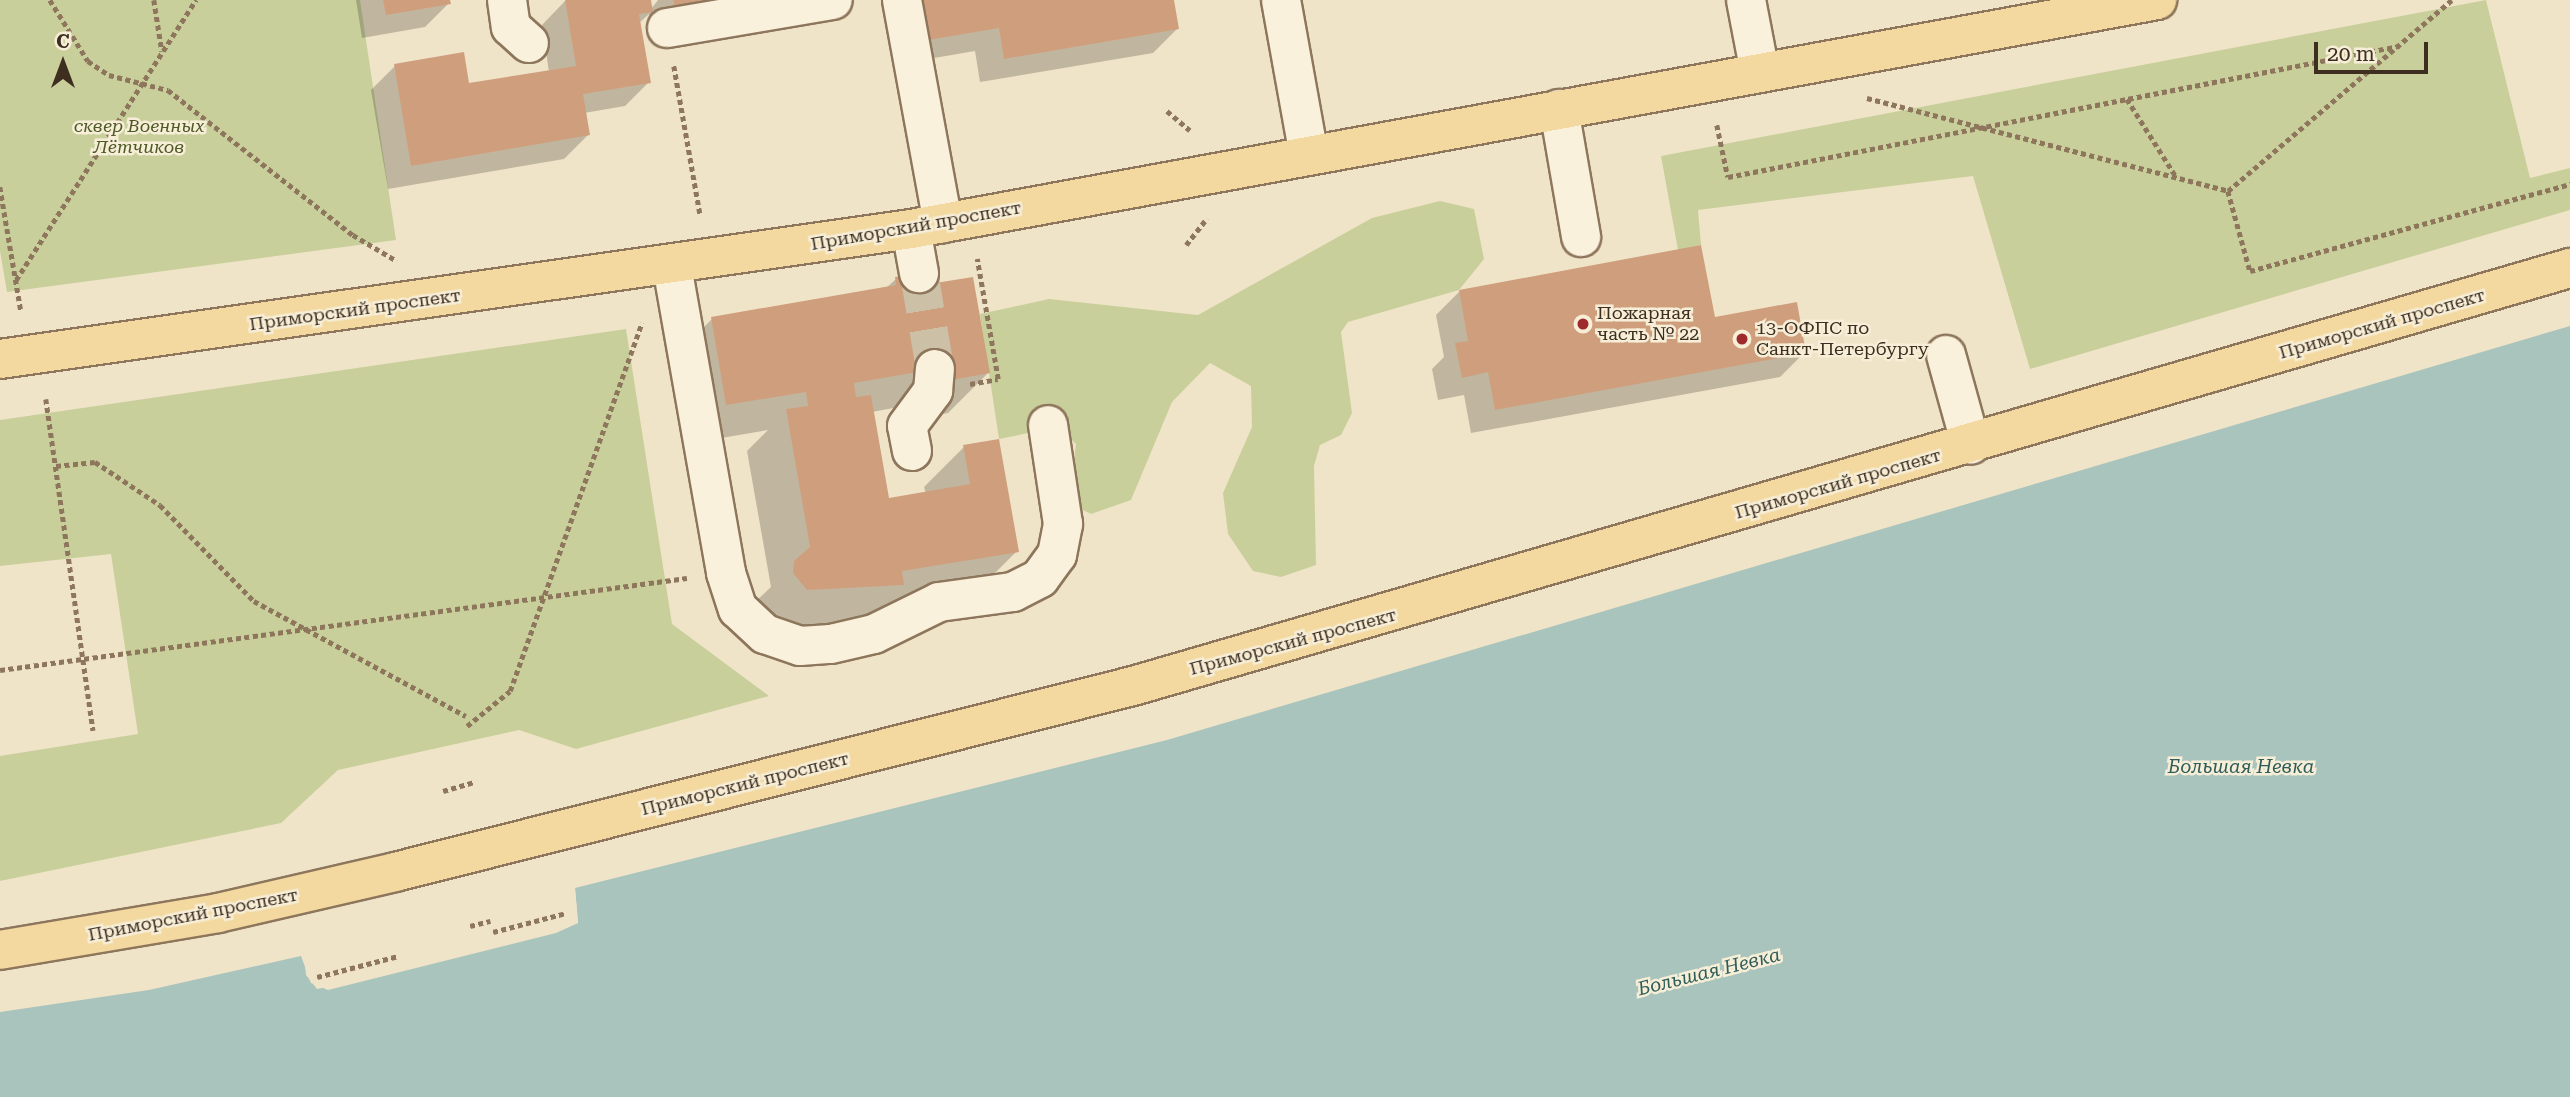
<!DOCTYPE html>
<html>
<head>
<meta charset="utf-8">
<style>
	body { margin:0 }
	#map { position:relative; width:2570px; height:1097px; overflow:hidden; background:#f0e4c8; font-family:"Roboto Serif",serif }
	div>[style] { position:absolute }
	.green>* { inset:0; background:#c9cf9b }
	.water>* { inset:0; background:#a9c4bc }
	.pier>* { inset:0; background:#f0e4c8 }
	.shadow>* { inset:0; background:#0003 }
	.building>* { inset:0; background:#cf9f7d }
	.minor-tunnel>* { height:38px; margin-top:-19px; transform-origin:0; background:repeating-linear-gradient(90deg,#ccc0a6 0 38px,transparent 0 57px) }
	.path>* { height:4.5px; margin-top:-2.25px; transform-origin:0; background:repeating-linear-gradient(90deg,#8d765c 0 5px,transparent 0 8.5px) }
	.roads { filter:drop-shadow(2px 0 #8d765c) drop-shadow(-2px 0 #8d765c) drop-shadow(0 2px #8d765c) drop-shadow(0 -2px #8d765c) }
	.minor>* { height:38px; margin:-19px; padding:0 19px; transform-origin:19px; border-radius:19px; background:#faf1dc }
	.major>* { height:38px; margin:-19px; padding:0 19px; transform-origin:19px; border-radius:19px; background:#f3d9a0 }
	.dots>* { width:19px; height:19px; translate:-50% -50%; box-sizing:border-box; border:4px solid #f7eed8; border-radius:50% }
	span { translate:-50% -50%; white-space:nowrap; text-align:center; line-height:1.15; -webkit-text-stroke:5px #f7eed8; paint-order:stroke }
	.park-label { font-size:18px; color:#4d5a26; font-style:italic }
	.street-label { font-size:18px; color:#3d2e20 }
	.poi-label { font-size:18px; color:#3d2e20 }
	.left { translate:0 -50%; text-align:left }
	.water-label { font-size:19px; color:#2f5d5a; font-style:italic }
	.north { position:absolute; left:28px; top:28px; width:70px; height:70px; -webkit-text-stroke:5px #f7eed8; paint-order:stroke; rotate:0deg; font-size:19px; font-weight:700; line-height:28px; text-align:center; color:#3d2e20 }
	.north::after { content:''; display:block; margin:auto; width:24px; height:32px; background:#3d2e20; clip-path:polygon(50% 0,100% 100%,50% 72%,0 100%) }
	.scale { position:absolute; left:2314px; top:42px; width:114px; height:32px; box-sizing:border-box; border:4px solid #3d2e20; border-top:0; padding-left:9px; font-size:21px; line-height:24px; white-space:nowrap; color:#3d2e20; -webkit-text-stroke:5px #f7eed8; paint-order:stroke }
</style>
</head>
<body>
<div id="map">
	<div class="green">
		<div style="clip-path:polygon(0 0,360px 0,396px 240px,7px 292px,0 251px)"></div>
		<div style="clip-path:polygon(2486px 0,2530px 178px,2570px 168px,2570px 210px,2030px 369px,1973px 176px,1698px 210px,1701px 245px,1678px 250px,1661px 156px)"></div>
		<div style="clip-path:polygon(1440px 201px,1474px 209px,1484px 259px,1459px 290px,1348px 322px,1341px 332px,1352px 413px,1341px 435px,1320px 445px,1314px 466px,1316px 565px,1281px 577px,1253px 571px,1228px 534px,1223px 493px,1252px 427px,1251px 386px,1210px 363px,1172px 402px,1131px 500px,1091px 514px,1069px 503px,1076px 444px,1058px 427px,999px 439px,980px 314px,1049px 299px,1198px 315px,1372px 218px)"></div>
		<div style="clip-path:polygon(626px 329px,672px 624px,769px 696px,576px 749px,519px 730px,338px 770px,281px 823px,0 881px,0 756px,138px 734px,111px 554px,0 566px,0 420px)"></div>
	</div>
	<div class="water">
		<div style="clip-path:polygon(2570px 326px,2570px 1097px,0 1097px,0 1012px,149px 990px,301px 956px,311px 983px,328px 990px,556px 933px,578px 923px,575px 888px,1167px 740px)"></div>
	</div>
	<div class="pier">
		<div style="clip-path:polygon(575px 888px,578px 923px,512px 944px,575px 921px)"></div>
		<div style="clip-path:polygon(304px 955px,319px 986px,387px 975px,317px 989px,306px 975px)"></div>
	</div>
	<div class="shadow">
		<div style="clip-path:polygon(356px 0,448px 0,449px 3px,425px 27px,362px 38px)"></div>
		<div style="clip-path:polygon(650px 0,651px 9px,658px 0,838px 0,651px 31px,649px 14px,639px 23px,649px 82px,625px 106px,584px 113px,588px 135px,564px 159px,388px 189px,371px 90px,395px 66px,468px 85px,549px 72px,542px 25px,565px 1px)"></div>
		<div style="clip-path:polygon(894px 0,1172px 0,1177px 29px,1153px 53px,980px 82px,975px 51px,905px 63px)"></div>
		<div style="clip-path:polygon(896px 279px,988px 373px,948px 413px,907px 420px,904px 406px,872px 412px,888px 500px,926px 494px,924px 487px,964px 447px,1017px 551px,977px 591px,879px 608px,862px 624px,767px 629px,754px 603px,771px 587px,747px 451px,768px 430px,686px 444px,672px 359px,712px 319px,886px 288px)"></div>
		<div style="clip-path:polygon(1460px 291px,1713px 319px,1804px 353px,1780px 377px,1471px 433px,1464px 395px,1438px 400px,1432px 369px,1444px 357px,1436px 315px)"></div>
	</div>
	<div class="building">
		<div style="clip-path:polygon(383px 0,450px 0,451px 4px,386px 15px)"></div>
		<div style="clip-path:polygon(565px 0,651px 0,653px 12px,639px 14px,651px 83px,583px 94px,590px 135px,411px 166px,394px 64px,464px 52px,469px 83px,576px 66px)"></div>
		<div style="clip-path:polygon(673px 0,713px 0,714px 1px,675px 8px)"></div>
		<div style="clip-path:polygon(921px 0,1174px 0,1179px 29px,1004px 59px,999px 28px,928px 40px)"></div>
		<div style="clip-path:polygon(1701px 245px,1715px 317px,1797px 302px,1806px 353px,1495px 410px,1488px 372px,1462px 378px,1455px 343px,1468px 341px,1459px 290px)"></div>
		<div style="clip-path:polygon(919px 273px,929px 284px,973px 277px,990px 373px,946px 381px,935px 369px,854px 383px,856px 397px,871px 395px,889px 498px,970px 484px,963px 445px,999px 439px,1019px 552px,902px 571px,904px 585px,807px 590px,793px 573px,794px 561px,810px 547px,786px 409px,808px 406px,806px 392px,726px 405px,711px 317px,896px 285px,895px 277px)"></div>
	</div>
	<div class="minor-tunnel">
		<div style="left:919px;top:273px;width:97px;rotate:80.5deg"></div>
	</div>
	<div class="path">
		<div style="left:50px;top:0;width:72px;rotate:58.1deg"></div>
		<div style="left:88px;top:61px;width:25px;rotate:34deg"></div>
		<div style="left:109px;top:75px;width:61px;rotate:14.3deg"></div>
		<div style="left:168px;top:90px;width:235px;rotate:38.1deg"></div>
		<div style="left:353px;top:235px;width:51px;rotate:30.6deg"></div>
		<div style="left:154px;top:0;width:52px;rotate:81.1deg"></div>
		<div style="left:674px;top:66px;width:150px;rotate:80deg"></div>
		<div style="left:1867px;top:98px;width:373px;rotate:14.4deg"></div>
		<div style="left:2228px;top:191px;width:294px;rotate:-40.5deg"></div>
		<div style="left:2127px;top:99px;width:93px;rotate:57.7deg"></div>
		<div style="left:1167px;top:111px;width:30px;rotate:40deg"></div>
		<div style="left:1717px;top:125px;width:53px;rotate:78.1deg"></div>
		<div style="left:1728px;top:177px;width:684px;rotate:-11.05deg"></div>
		<div style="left:0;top:187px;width:126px;rotate:80.4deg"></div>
		<div style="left:2228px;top:191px;width:83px;rotate:74.6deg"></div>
		<div style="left:2250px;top:271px;width:332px;rotate:-15.2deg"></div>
		<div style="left:1186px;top:245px;width:34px;rotate:-52deg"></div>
		<div style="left:16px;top:280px;width:333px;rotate:-57.3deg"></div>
		<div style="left:970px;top:384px;width:28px;rotate:-10deg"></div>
		<div style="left:998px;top:379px;width:122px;rotate:-99.9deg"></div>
		<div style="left:46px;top:399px;width:335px;rotate:81.9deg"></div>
		<div style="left:56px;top:466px;width:39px;rotate:-6deg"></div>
		<div style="left:95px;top:462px;width:78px;rotate:33.5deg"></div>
		<div style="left:160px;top:505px;width:134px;rotate:45.6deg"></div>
		<div style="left:254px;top:601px;width:241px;rotate:28.5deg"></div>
		<div style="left:0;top:670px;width:693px;rotate:-7.63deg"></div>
		<div style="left:467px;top:726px;width:55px;rotate:-39.1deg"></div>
		<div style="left:510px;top:691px;width:391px;rotate:-70.3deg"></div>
		<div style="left:443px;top:791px;width:33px;rotate:-16deg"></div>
		<div style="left:470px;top:926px;width:21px;rotate:-14deg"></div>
		<div style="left:493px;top:932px;width:75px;rotate:-14.6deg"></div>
		<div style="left:317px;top:977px;width:84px;rotate:-14.5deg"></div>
	</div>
	<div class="roads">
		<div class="minor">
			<div style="left:507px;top:0;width:27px;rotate:82deg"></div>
			<div style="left:511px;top:27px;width:24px;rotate:42deg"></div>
			<div style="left:902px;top:0;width:227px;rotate:79.6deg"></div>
			<div style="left:1281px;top:0;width:158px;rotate:79.8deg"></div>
			<div style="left:1746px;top:0;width:74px;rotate:79.1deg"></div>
			<div style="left:667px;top:28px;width:168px;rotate:-9.6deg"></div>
			<div style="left:1559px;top:109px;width:130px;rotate:80.2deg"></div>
			<div style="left:911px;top:229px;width:45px;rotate:79.7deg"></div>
			<div style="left:672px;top:266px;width:312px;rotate:80deg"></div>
			<div style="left:726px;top:573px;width:38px;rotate:72deg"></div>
			<div style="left:738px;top:609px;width:37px;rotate:43deg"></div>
			<div style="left:765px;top:634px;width:37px;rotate:19deg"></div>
			<div style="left:800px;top:646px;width:31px;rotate:-4deg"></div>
			<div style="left:831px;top:644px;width:44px;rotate:-13.1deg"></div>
			<div style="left:874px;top:634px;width:72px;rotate:-26.2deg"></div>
			<div style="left:939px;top:602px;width:75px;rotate:-7.7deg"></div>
			<div style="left:1013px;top:592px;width:30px;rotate:-27deg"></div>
			<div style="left:1040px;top:578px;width:29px;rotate:-54deg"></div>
			<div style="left:1057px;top:555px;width:32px;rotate:-79deg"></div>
			<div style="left:1063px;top:524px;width:100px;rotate:-98.6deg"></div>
			<div style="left:1946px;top:355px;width:93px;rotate:74.5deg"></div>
			<div style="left:912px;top:451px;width:25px;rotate:-101deg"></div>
			<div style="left:907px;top:426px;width:44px;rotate:-53.4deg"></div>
			<div style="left:933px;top:391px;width:22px;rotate:-85deg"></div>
		</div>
		<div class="major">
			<div style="left:0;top:359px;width:920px;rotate:-8.12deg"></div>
			<div style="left:911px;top:229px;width:1267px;rotate:-10.41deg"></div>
			<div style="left:0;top:950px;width:221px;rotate:-9.6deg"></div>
			<div style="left:218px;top:913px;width:182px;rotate:-13deg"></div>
			<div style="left:395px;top:872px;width:761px;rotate:-14.15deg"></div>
			<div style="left:1133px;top:686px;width:1497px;rotate:-16.22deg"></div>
		</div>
	</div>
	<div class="dots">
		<div style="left:1583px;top:324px;background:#9e2a2b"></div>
		<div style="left:1742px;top:339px;background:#9e2a2b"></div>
	</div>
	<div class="park-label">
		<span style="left:139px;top:137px">сквер Военных<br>Лётчиков</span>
	</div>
	<div class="street-label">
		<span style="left:916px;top:226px;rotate:-10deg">Приморский проспект</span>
		<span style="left:355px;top:310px;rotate:-8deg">Приморский проспект</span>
		<span style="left:2382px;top:324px;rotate:-16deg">Приморский проспект</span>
		<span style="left:1838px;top:484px;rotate:-16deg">Приморский проспект</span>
		<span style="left:1293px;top:642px;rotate:-15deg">Приморский проспект</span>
		<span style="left:745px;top:784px;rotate:-14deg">Приморский проспект</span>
		<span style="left:193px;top:915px;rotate:-11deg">Приморский проспект</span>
	</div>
	<div class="poi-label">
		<span class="left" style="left:1597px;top:324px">Пожарная<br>часть № 22</span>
		<span class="left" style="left:1756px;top:339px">13-ОФПС по<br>Санкт-Петербургу</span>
	</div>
	<div class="water-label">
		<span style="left:2241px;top:767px">Большая Невка</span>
		<span style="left:1709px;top:972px;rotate:-14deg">Большая Невка</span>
	</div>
	<div class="north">С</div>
	<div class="scale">20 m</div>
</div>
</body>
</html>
